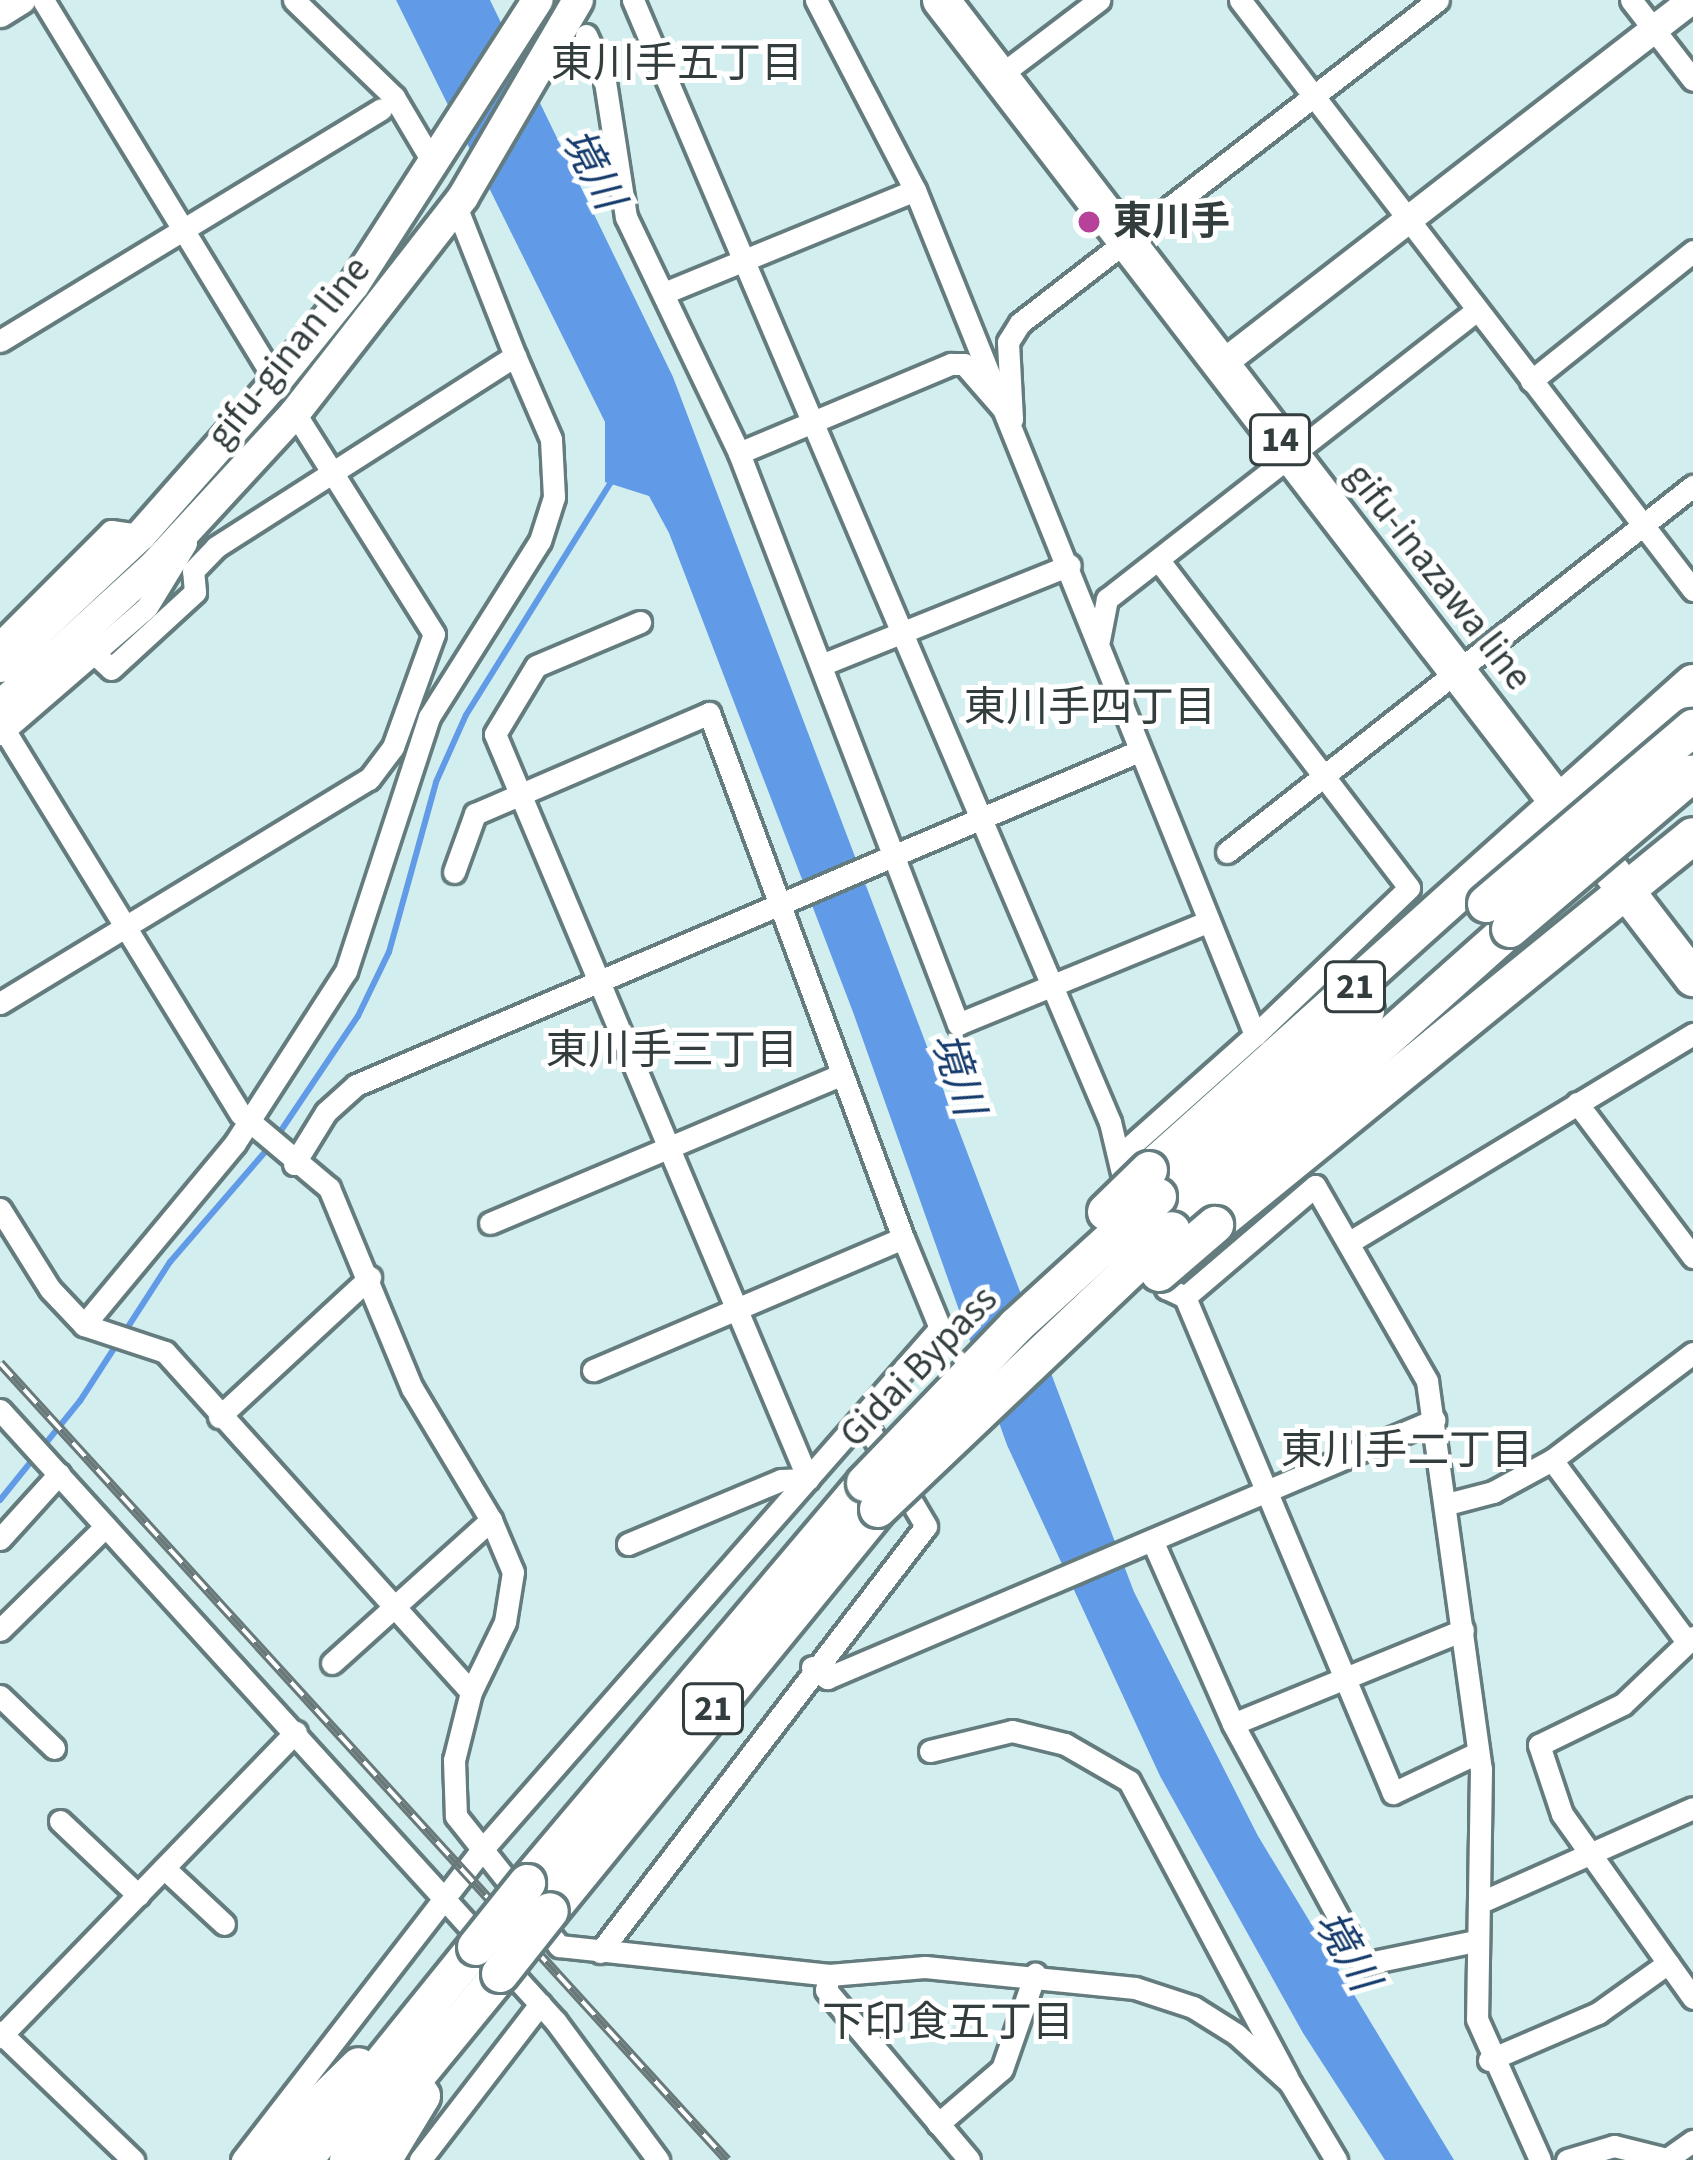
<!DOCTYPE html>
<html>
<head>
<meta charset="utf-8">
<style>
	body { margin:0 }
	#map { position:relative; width:1693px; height:2160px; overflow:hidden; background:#d3eeef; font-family:"Source Sans 3","Noto Sans JP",sans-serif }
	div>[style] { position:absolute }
	.water>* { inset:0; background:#619ae6 }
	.stream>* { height:6px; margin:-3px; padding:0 3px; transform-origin:3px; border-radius:3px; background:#619ae6 }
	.roads { filter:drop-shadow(3px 0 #647c7e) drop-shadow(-3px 0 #647c7e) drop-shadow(0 3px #647c7e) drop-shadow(0 -3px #647c7e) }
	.minor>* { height:21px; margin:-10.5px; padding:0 10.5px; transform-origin:10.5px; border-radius:10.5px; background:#fff }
	.tertiary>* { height:27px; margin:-13.5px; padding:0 13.5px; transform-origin:13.5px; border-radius:13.5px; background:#fff }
	.secondary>* { height:30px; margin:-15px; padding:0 15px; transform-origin:15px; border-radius:15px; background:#fff }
	.primary>* { height:36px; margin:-18px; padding:0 18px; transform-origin:18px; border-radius:18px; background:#fff }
	.trunk>* { height:36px; margin:-18px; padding:0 18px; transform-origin:18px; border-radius:18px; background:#fff }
	.rail>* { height:10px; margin-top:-5px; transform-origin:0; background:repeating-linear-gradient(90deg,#fff 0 18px,#69797a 0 36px); box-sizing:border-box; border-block:3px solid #69797a }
	.bridges { filter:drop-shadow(3px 0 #647c7e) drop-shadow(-3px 0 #647c7e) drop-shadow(0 3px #647c7e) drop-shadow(0 -3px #647c7e) }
	.trunk-bridge>* { height:36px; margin:-18px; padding:0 18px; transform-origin:18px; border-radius:18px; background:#fff }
	.dots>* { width:33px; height:33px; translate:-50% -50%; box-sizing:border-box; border:6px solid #fff; border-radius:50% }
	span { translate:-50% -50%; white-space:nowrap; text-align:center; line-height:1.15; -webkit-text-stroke:10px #fff; paint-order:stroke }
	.shield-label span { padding:3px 9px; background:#fff; border:3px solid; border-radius:9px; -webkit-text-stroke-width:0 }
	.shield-label { font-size:36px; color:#333d3e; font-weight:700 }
	.poi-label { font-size:39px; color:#333d3e; font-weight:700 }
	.left { translate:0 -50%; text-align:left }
	.street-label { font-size:39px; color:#333d3e }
	.neighbourhood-label { font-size:42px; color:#333d3e }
	.water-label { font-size:42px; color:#153b6c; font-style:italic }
</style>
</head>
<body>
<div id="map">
	<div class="water">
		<div style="clip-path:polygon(396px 0,490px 0,673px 377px,1134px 1592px,1258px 1836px,1454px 2160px,1385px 2160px,1303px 2033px,1160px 1776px,1007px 1445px,853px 1012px,669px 533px,649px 496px,605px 482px,605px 422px)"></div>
	</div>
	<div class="stream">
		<div style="left:278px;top:1135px;width:143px;rotate:-56.1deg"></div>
		<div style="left:358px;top:1016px;width:71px;rotate:-64.2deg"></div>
		<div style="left:389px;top:952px;width:176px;rotate:-74.5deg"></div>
		<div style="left:436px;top:782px;width:73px;rotate:-65.9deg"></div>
		<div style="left:466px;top:715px;width:278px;rotate:-58.1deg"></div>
		<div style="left:0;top:1500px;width:127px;rotate:-51.1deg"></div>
		<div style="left:80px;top:1401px;width:166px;rotate:-57.1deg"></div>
		<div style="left:170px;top:1262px;width:153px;rotate:-49.2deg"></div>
	</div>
	<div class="roads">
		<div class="minor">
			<div style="left:43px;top:0;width:447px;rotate:58.6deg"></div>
			<div style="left:294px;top:0;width:139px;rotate:44.1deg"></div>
			<div style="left:394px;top:97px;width:80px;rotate:59.3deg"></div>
			<div style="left:633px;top:0;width:1219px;rotate:66.97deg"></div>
			<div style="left:1110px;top:1122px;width:78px;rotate:76.7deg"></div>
			<div style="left:816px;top:0;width:214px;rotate:62.5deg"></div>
			<div style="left:915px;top:190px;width:911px;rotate:68.08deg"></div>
			<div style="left:1255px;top:1035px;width:182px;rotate:138.3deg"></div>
			<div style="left:1240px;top:0;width:744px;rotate:52.48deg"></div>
			<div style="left:1631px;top:0;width:101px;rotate:52.2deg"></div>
			<div style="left:586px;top:35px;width:44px;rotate:65.8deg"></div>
			<div style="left:604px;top:75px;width:144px;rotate:81.2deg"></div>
			<div style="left:626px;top:217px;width:262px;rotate:64.4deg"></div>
			<div style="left:739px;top:453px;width:612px;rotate:69.02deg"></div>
			<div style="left:958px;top:1024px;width:271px;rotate:-22.3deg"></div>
			<div style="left:999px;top:76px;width:126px;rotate:-37.2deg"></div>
			<div style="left:664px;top:293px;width:271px;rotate:-22.3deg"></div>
			<div style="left:0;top:341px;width:446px;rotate:-31.3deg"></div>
			<div style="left:1531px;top:381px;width:208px;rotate:-38.7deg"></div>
			<div style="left:739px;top:453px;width:230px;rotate:-22.8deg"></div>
			<div style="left:951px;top:364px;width:13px"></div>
			<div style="left:964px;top:364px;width:73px;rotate:48.9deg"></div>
			<div style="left:1012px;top:419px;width:77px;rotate:-93deg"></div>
			<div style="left:1008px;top:342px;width:22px;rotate:-58deg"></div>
			<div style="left:1020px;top:323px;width:528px;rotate:-37.69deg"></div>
			<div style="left:1160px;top:562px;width:410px;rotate:52.6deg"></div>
			<div style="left:1409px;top:888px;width:213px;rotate:136.3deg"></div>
			<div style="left:1099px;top:640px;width:42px;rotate:-79deg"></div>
			<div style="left:1107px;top:599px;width:467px;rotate:-38deg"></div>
			<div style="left:0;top:642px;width:157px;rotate:-45deg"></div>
			<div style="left:111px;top:531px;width:30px;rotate:8deg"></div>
			<div style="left:94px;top:653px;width:23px;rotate:43deg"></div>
			<div style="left:111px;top:669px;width:114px;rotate:-42.5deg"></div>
			<div style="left:195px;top:592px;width:21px;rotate:-95deg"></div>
			<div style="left:193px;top:571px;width:33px;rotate:-46deg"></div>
			<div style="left:216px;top:547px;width:355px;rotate:-32.6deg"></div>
			<div style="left:515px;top:356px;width:161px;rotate:-111.5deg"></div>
			<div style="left:821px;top:665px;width:268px;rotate:-21.9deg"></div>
			<div style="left:0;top:723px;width:459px;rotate:58.4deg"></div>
			<div style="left:241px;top:1114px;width:115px;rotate:40.1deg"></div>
			<div style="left:329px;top:1188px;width:217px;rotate:67.5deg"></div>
			<div style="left:412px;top:1388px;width:154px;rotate:59.1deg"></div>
			<div style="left:491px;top:1520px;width:56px;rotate:67.1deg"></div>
			<div style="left:513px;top:1572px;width:51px;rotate:99.1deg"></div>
			<div style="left:505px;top:1622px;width:78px;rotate:115.9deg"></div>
			<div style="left:471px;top:1692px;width:70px;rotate:104deg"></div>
			<div style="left:454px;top:1760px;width:56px;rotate:88deg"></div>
			<div style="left:456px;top:1816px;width:166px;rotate:51.6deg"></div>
			<div style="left:559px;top:1946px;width:272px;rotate:6.1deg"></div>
			<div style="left:829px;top:1975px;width:96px;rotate:-4.8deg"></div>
			<div style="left:925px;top:1967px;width:211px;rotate:5.7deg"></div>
			<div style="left:1135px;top:1988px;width:61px;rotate:18.1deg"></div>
			<div style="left:1193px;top:2007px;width:51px;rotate:32.1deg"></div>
			<div style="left:1236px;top:2034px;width:73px;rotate:42.2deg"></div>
			<div style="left:1290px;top:2083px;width:90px;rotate:59.1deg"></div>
			<div style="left:0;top:734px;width:194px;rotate:-40.8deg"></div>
			<div style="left:147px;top:607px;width:75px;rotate:-58.6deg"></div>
			<div style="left:1227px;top:852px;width:593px;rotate:-38.15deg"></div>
			<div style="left:454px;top:872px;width:62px;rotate:-70.1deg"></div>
			<div style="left:475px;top:814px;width:255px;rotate:-23.3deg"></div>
			<div style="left:709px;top:713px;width:560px;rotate:69.72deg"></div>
			<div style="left:0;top:1003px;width:432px;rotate:-31.3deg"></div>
			<div style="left:369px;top:779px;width:40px;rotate:-53deg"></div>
			<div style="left:393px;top:747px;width:120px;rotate:-70.1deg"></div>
			<div style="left:434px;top:634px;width:261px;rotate:-122.2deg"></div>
			<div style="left:1577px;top:1103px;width:193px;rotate:53deg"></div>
			<div style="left:294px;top:1164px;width:61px;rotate:-58.4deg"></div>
			<div style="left:326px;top:1112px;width:40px;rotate:-42deg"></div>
			<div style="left:356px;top:1085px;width:851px;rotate:-23.1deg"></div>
			<div style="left:0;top:1209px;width:94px;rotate:58deg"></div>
			<div style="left:50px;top:1289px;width:50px;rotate:46.6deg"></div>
			<div style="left:84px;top:1325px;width:85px;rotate:18.4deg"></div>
			<div style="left:165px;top:1352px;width:457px;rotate:48deg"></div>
			<div style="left:490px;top:1223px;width:380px;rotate:-22.9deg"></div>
			<div style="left:1353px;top:1240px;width:398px;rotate:-31.2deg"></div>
			<div style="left:1157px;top:1266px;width:24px;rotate:68deg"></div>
			<div style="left:1166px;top:1288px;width:21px;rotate:25deg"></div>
			<div style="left:1185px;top:1297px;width:538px;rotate:67.25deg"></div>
			<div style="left:1393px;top:1793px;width:93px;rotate:-25.5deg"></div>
			<div style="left:1185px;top:1297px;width:171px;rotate:-40.5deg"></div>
			<div style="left:1315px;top:1186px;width:225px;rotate:60.1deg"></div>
			<div style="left:1427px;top:1381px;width:392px;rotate:82.1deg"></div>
			<div style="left:1481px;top:1769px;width:250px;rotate:90.9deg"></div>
			<div style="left:1477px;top:2019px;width:154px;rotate:65.9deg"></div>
			<div style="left:84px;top:1325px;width:236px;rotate:-50.3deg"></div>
			<div style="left:235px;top:1143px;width:205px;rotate:-57.2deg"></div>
			<div style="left:346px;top:971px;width:267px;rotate:-71.9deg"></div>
			<div style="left:429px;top:717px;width:208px;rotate:-57.8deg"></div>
			<div style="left:540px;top:541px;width:46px;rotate:-72.3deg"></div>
			<div style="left:554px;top:497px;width:58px;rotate:-93deg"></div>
			<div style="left:551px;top:439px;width:90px;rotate:-113.4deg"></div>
			<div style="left:0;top:1410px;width:827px;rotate:47.74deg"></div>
			<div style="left:556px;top:2022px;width:172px;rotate:53.5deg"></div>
			<div style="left:219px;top:1417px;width:206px;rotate:-42.8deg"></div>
			<div style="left:1552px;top:1460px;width:227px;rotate:53.4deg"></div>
			<div style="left:1447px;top:1504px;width:48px;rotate:-14.6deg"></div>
			<div style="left:1493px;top:1492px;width:67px;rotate:-28.5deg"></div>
			<div style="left:1552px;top:1460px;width:177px;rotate:-37.2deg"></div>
			<div style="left:0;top:1539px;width:88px;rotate:-47.8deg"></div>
			<div style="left:1152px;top:1540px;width:201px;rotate:66.2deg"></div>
			<div style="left:628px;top:1544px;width:166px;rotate:-22.7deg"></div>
			<div style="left:781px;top:1480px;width:27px;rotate:-2deg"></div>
			<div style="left:808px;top:1479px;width:808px;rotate:-112.79deg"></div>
			<div style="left:495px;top:734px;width:79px;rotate:-58.9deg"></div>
			<div style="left:536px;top:666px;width:113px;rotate:-22.9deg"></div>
			<div style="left:0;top:1630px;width:148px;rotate:-44.5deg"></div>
			<div style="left:1463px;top:1630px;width:248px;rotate:157.8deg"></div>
			<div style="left:1233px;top:1724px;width:273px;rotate:61.4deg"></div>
			<div style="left:1364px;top:1964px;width:113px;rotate:-11.7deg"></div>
			<div style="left:332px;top:1663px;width:214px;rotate:-42deg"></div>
			<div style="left:812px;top:1667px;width:19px;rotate:36deg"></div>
			<div style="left:827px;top:1678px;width:660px;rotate:-23.03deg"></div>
			<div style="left:0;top:1696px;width:75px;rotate:43.9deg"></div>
			<div style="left:930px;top:1751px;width:84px;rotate:-13.7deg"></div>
			<div style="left:1012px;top:1731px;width:55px;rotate:13.8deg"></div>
			<div style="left:1065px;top:1744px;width:74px;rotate:30deg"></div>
			<div style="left:1129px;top:1781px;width:336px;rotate:61.9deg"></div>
			<div style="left:60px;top:1821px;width:108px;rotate:43.5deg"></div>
			<div style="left:164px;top:1868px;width:82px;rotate:43deg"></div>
			<div style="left:1479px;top:1903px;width:234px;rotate:-23.9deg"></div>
			<div style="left:600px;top:1952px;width:536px;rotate:-52.57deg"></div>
			<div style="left:926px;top:1526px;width:122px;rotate:-120.6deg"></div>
			<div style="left:1668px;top:1963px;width:183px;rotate:-125.4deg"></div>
			<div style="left:1562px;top:1814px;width:73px;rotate:-108.4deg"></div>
			<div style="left:1539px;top:1745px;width:93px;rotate:-26deg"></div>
			<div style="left:1623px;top:1704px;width:97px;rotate:-43.7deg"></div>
			<div style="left:829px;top:1975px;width:15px;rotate:101deg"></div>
			<div style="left:826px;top:1990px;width:222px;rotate:49.9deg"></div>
			<div style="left:0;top:2032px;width:185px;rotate:43.9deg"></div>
			<div style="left:0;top:2037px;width:425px;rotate:-45.9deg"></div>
			<div style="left:1489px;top:2060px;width:119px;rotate:-23.3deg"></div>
			<div style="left:1598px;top:2013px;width:86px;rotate:-35.5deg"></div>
			<div style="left:1668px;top:1963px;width:43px;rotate:54.5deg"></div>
			<div style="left:938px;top:2124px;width:84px;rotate:-40.7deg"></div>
			<div style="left:1002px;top:2069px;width:101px;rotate:-70.8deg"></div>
			<div style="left:242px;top:2160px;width:389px;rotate:-52.3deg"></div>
			<div style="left:480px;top:1852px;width:697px;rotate:-48.72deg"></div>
			<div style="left:940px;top:1328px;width:97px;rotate:-112.3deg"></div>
			<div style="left:903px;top:1238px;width:337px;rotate:156.9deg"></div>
			<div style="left:420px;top:2160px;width:197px;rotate:-52.4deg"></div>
			<div style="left:1567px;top:2160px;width:49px;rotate:-16.6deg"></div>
			<div style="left:1614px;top:2146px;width:55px;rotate:13.8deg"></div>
			<div style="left:1667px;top:2159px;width:32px;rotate:-35deg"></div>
		</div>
		<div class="tertiary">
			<div style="left:0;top:13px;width:25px;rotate:-32deg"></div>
			<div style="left:1221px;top:364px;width:594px;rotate:-37.76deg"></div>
		</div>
		<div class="secondary">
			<div style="left:0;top:667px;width:193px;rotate:-43.1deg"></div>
			<div style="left:141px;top:535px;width:204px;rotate:-48.6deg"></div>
			<div style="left:276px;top:382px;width:124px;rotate:-51.2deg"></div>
			<div style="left:354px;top:285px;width:339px;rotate:-57.2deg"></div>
			<div style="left:0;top:706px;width:207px;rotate:-42.3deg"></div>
			<div style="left:153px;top:567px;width:209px;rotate:-47.3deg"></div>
			<div style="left:295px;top:413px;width:274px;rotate:-52.1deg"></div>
			<div style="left:463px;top:197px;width:228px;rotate:-59.7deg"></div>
		</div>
		<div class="primary">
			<div style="left:941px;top:0;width:1234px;rotate:52.44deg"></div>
		</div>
		<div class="trunk">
			<div style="left:1149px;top:1170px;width:730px;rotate:-41.84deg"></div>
			<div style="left:1158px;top:1197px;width:279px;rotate:-41.8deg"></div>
			<div style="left:1215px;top:1225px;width:616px;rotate:-39.14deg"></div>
			<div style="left:1172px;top:1230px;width:453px;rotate:-41.7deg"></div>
			<div style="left:527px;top:1883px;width:524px;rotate:-49.8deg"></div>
			<div style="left:550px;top:1911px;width:519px;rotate:-50.79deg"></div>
			<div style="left:263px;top:2160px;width:134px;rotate:-44.4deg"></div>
			<div style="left:304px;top:2160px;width:274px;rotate:-51.1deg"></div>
			<div style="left:348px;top:2160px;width:240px;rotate:-50.7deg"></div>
			<div style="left:383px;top:2160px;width:75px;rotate:-58.6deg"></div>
		</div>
	</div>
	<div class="rail">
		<div style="left:0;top:1363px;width:1079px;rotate:47.63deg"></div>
	</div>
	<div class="bridges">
		<div class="trunk-bridge">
			<div style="left:1486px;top:904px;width:272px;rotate:-40.4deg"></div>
			<div style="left:1510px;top:929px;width:240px;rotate:-40.4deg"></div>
			<div style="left:1106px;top:1212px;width:60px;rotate:-44.3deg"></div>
			<div style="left:1159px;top:1273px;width:74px;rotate:-40.6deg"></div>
			<div style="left:865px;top:1483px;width:218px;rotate:-46.1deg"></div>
			<div style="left:1016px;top:1326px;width:192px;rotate:-42.3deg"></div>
			<div style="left:878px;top:1509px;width:405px;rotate:-43.5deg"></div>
			<div style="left:476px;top:1947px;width:82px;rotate:-51.4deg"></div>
			<div style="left:500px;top:1974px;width:80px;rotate:-51.6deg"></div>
		</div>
	</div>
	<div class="dots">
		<div style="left:1089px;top:222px;background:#b74299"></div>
	</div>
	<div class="shield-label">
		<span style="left:1280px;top:440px">14</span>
		<span style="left:1355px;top:987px">21</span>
		<span style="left:713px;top:1709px">21</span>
	</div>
	<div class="poi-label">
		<span class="left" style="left:1113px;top:222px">東川手</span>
	</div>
	<div class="street-label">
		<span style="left:289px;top:353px;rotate:-51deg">gifu-ginan line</span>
		<span style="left:1438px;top:577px;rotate:52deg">gifu-inazawa line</span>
		<span style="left:919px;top:1367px;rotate:-46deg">Gidai Bypass</span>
	</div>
	<div class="neighbourhood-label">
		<span style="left:677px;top:64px">東川手五丁目</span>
		<span style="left:1090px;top:708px">東川手四丁目</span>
		<span style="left:672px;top:1051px">東川手三丁目</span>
		<span style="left:1407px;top:1451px">東川手二丁目</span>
		<span style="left:948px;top:2023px">下印食五丁目</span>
	</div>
	<div class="water-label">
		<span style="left:592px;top:169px;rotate:62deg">境川</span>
		<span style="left:957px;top:1074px;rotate:72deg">境川</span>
		<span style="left:1346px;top:1951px;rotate:60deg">境川</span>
	</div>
</div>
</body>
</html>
